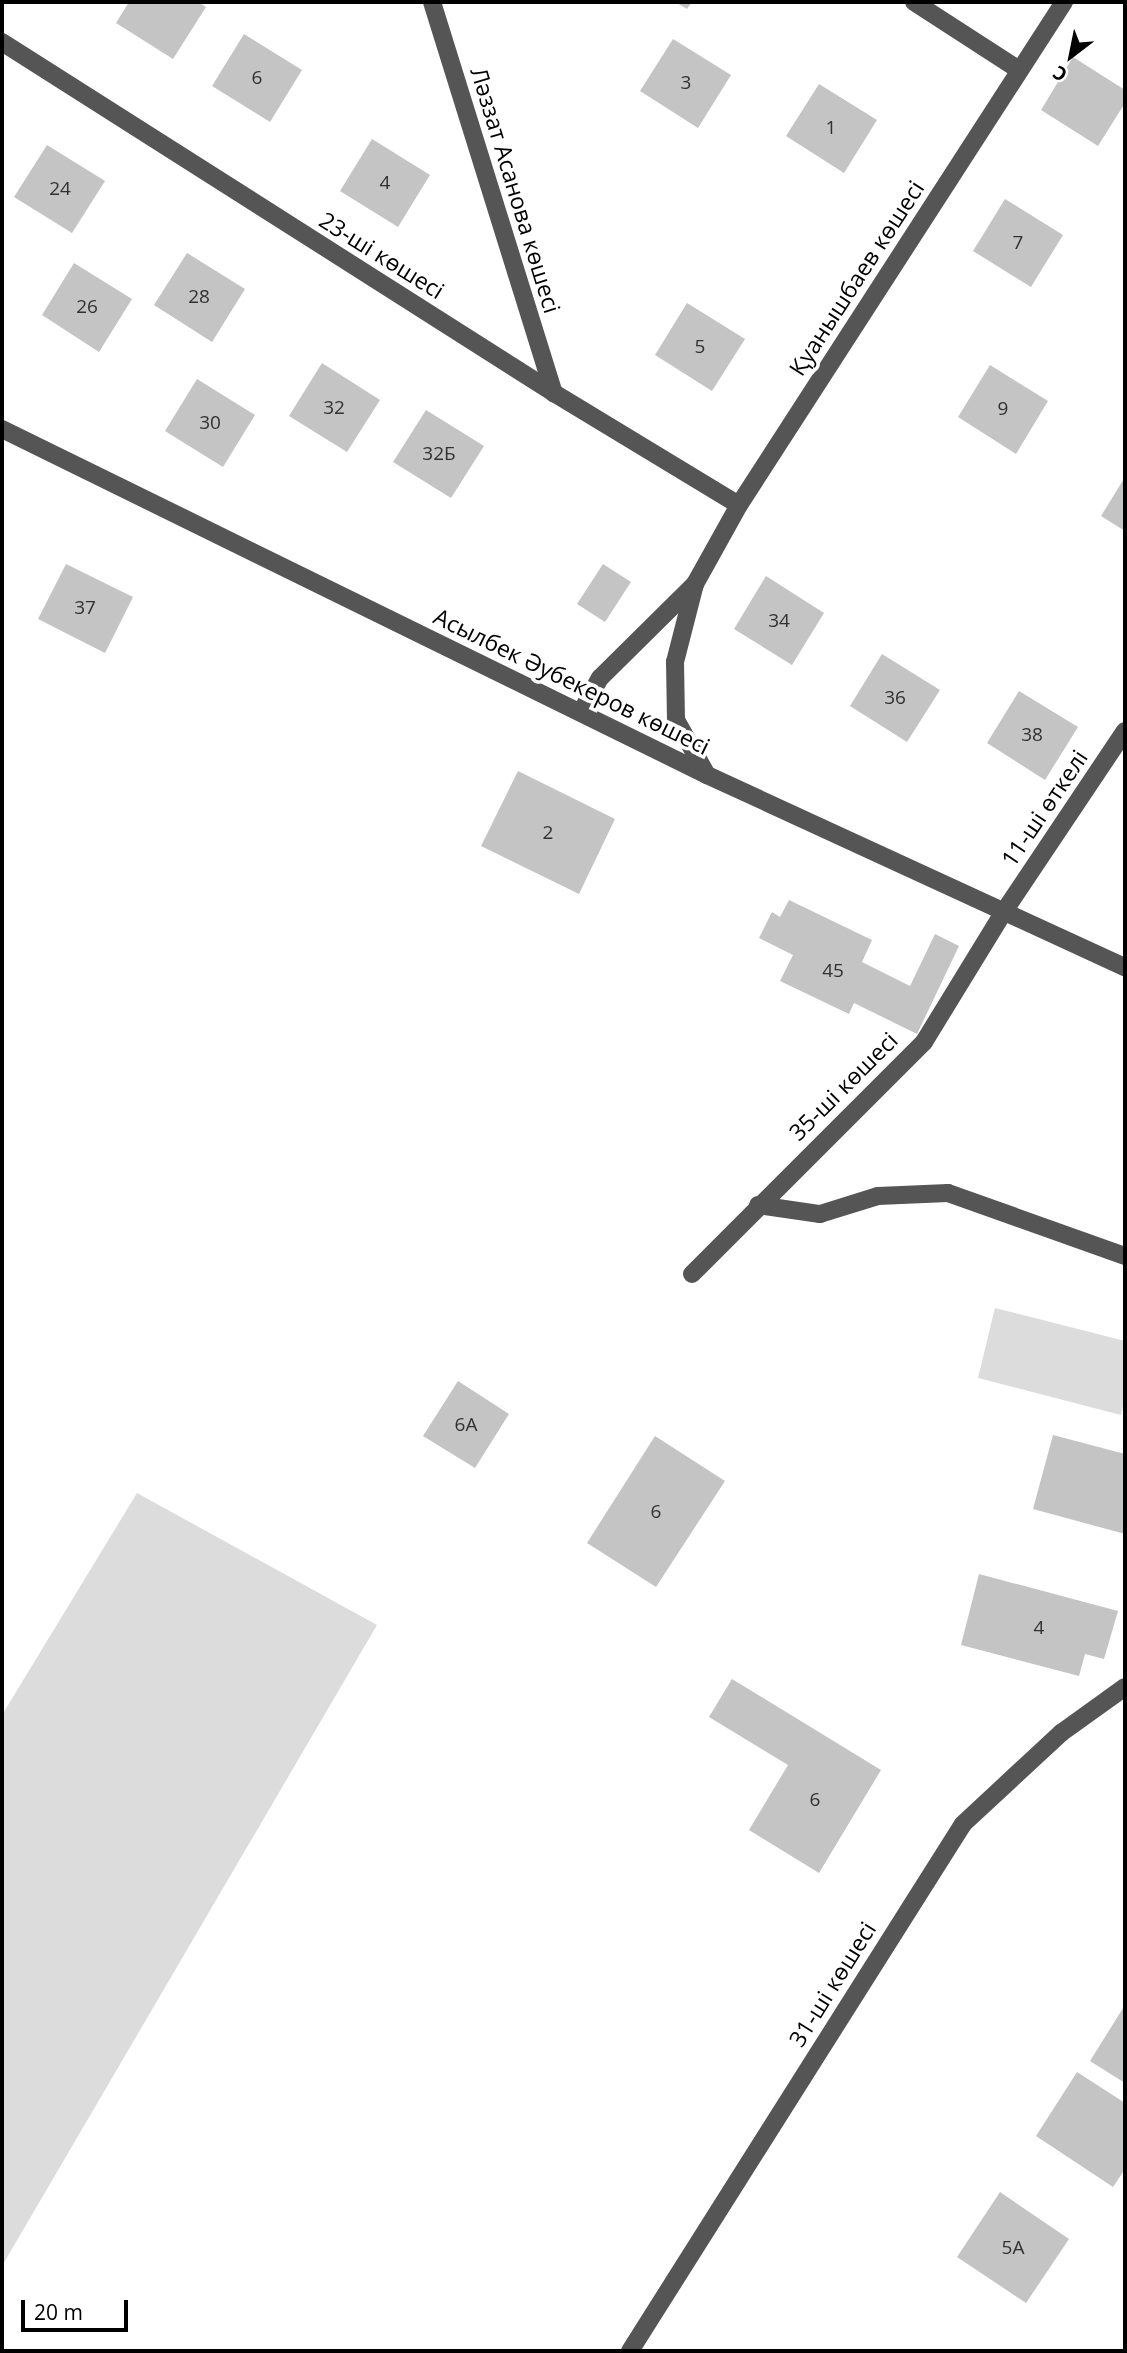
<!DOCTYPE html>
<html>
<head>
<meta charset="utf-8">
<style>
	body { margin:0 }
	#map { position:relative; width:1127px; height:2353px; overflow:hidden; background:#fff; font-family:"Open Sans",sans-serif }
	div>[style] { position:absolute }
	.green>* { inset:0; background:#dcdcdc }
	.building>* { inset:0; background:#c4c4c4 }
	.minor>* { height:18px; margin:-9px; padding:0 9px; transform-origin:9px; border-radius:9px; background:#555 }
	span { translate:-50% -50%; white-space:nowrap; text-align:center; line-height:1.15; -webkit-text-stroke:7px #fff; paint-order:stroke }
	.number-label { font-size:19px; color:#313131 }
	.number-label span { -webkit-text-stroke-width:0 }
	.street-label { font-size:23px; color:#000 }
	.frame { position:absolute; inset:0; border:4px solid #000; pointer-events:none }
	.north { position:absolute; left:1036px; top:21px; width:70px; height:70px; -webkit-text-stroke:5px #fff; paint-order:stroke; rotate:212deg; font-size:19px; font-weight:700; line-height:28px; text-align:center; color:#000 }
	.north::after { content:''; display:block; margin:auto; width:24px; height:32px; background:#000; clip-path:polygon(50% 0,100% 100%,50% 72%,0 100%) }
	.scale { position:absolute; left:21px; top:2300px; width:107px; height:32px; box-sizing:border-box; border:4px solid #000; border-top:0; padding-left:9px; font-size:21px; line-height:24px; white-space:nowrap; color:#000; -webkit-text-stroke:5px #fff; paint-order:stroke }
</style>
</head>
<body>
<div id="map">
	<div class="green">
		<div style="clip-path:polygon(995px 1308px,1125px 1341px,1125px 1396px,1121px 1415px,978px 1378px)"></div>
		<div style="clip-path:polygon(137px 1493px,377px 1625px,2px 2266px,2px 1715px)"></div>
	</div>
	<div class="building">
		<div style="clip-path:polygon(129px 2px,198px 2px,206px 7px,173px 59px,116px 23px)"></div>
		<div style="clip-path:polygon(675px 2px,692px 2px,687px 9px)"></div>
		<div style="clip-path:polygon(244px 34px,302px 70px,270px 122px,212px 86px)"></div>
		<div style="clip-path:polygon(673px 39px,731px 75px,698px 128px,640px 91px)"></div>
		<div style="clip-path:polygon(1073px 57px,1125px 90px,1125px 103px,1098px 146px,1041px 110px)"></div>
		<div style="clip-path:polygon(819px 84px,877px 120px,844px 173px,786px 136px)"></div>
		<div style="clip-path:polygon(372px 139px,430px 175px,398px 227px,340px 191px)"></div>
		<div style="clip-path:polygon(47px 145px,105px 181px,72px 233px,14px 197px)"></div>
		<div style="clip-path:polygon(1005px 199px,1063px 235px,1031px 287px,973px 251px)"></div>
		<div style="clip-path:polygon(187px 253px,245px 289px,212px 342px,154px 305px)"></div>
		<div style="clip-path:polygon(74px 263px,132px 299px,99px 352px,42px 315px)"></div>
		<div style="clip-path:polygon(687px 303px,745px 339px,712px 391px,655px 355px)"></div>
		<div style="clip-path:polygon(322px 363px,380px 400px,347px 452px,289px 416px)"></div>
		<div style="clip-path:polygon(990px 365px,1048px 401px,1016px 454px,958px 417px)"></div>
		<div style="clip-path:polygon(197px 379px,255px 415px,223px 467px,165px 431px)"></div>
		<div style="clip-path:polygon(426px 410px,484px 446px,451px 498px,393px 462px)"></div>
		<div style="clip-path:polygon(1125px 477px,1125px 531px,1101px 516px)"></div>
		<div style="clip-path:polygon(66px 564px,133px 597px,105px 653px,38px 619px)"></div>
		<div style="clip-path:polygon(603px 564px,631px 582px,605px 622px,577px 604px)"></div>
		<div style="clip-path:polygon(766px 576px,824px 613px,792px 665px,734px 629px)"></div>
		<div style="clip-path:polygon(882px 654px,940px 690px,907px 742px,850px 706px)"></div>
		<div style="clip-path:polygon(1019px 691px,1078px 727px,1045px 780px,987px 743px)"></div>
		<div style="clip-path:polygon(518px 771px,615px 819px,579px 894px,481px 846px)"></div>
		<div style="clip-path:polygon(789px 900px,872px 940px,862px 962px,910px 986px,935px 934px,959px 946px,917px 1034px,854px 1003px,849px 1014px,780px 981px,793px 955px,759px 938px,772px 912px,780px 917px)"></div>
		<div style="clip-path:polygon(458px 1381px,509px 1414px,475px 1468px,423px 1436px)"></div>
		<div style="clip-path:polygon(1053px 1435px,1125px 1454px,1125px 1534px,1033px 1509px)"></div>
		<div style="clip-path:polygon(655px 1436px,725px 1481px,656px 1587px,587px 1543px)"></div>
		<div style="clip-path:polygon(979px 1574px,1118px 1611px,1104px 1659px,1085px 1654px,1079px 1676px,961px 1645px)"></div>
		<div style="clip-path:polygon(732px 1679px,881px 1770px,819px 1873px,749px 1830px,788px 1765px,709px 1717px)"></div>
		<div style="clip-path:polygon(1125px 2005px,1125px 2083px,1090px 2061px)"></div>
		<div style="clip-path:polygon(1077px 2072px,1125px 2103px,1125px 2169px,1113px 2187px,1036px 2136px)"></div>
		<div style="clip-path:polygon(1000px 2192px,1069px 2239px,1026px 2303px,957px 2257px)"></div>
	</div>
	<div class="minor">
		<div style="left:432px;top:2px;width:410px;rotate:72.7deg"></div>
		<div style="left:914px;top:2px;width:125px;rotate:32.9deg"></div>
		<div style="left:2px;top:42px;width:654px;rotate:32.45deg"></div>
		<div style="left:554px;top:393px;width:216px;rotate:31.2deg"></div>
		<div style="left:2px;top:429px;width:785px;rotate:26.14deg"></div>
		<div style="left:707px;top:775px;width:460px;rotate:24.7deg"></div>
		<div style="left:695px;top:584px;width:81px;rotate:104.4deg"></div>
		<div style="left:675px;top:662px;width:58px;rotate:89deg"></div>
		<div style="left:676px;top:720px;width:63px;rotate:60.6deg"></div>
		<div style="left:581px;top:712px;width:39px;rotate:-61deg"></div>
		<div style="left:600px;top:678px;width:134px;rotate:-44.7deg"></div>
		<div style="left:695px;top:584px;width:90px;rotate:-60.9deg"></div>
		<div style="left:739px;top:505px;width:599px;rotate:-57.13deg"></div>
		<div style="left:758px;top:1205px;width:63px;rotate:8.3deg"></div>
		<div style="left:820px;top:1214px;width:61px;rotate:-17.2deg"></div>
		<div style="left:878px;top:1196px;width:70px;rotate:-2.5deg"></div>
		<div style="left:948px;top:1193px;width:188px;rotate:19.6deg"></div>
		<div style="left:692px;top:1274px;width:328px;rotate:-45deg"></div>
		<div style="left:924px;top:1042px;width:151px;rotate:-58.5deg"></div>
		<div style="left:1003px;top:913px;width:219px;rotate:-56.2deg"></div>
		<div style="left:630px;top:2351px;width:623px;rotate:-57.71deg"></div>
		<div style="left:963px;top:1824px;width:134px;rotate:-42.9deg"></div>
		<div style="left:1061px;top:1733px;width:79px;rotate:-35.7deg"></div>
	</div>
	<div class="number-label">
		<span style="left:257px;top:78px">6</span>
		<span style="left:686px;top:83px">3</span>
		<span style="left:831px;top:128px">1</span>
		<span style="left:385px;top:183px">4</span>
		<span style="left:60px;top:189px">24</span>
		<span style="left:1018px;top:243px">7</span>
		<span style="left:199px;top:297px">28</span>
		<span style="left:87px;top:307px">26</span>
		<span style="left:700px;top:347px">5</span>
		<span style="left:334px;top:408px">32</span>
		<span style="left:1003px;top:409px">9</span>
		<span style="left:210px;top:423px">30</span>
		<span style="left:439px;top:454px">32Б</span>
		<span style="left:85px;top:608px">37</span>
		<span style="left:779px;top:621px">34</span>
		<span style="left:895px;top:698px">36</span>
		<span style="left:1032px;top:735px">38</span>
		<span style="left:548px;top:833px">2</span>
		<span style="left:833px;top:971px">45</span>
		<span style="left:466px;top:1425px">6А</span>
		<span style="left:656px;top:1512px">6</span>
		<span style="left:1039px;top:1628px">4</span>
		<span style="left:815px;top:1800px">6</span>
		<span style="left:1013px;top:2248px">5А</span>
	</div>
	<div class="street-label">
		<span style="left:516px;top:190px;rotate:73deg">Ләззат Асанова көшесі</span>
		<span style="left:382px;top:255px;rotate:32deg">23-ші көшесі</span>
		<span style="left:856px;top:278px;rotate:-57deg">Қуанышбаев көшесі</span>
		<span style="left:572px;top:681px;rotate:26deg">Асылбек Әубекеров көшесі</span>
		<span style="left:1044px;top:808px;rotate:-56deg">11-ші өткелі</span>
		<span style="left:843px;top:1086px;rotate:-45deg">35-ші көшесі</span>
		<span style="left:832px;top:1984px;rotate:-58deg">31-ші көшесі</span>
	</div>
	<div class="frame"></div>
	<div class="north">С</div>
	<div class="scale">20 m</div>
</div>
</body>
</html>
